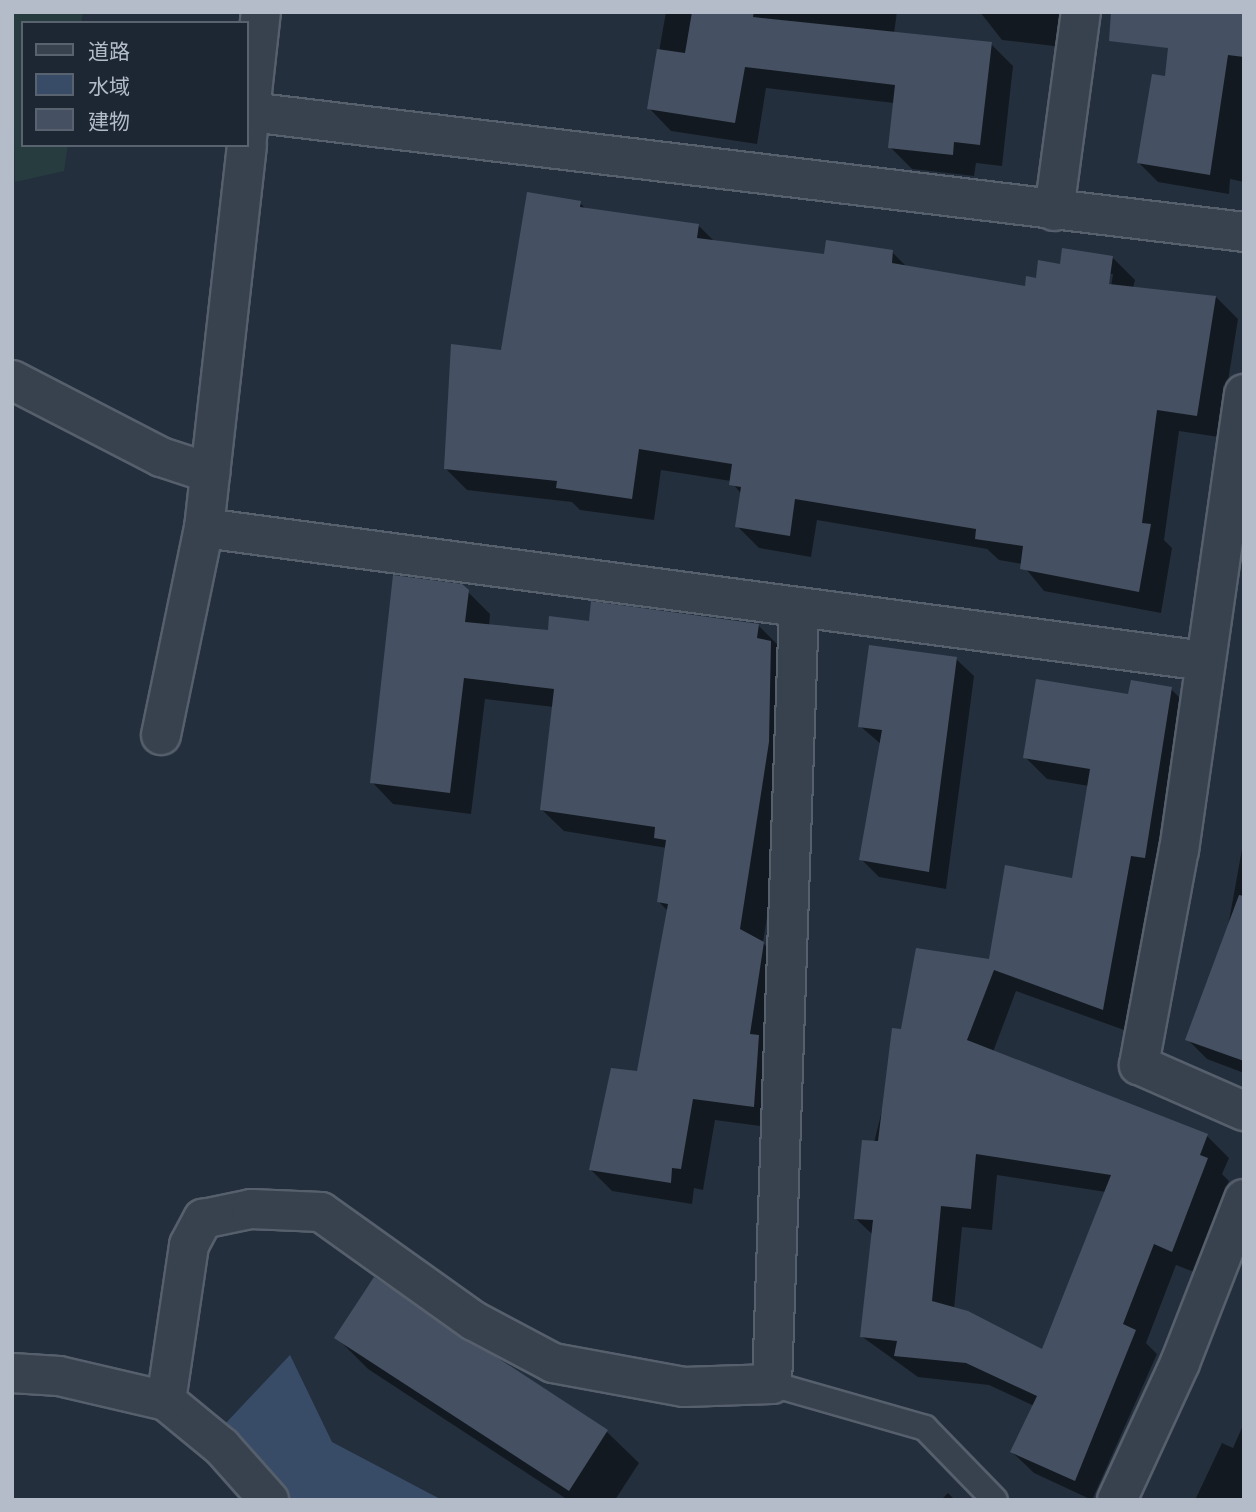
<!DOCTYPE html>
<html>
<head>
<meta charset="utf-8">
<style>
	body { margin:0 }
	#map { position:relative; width:1256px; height:1512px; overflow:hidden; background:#242f3e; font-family:"Fira Sans","Noto Sans JP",sans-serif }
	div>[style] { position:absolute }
	.green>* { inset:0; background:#263c3f }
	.water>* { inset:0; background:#394c67 }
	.shadow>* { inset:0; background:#0007 }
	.building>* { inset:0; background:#455162 }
	.roads { filter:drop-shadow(2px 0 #565f6c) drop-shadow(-2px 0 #565f6c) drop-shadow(0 2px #565f6c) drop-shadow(0 -2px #565f6c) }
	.service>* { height:24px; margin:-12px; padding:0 12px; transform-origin:12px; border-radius:12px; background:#38414e }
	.minor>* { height:38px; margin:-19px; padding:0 19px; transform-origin:19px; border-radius:19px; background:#38414e }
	span { translate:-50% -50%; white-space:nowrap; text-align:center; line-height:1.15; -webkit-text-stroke:5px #1d2633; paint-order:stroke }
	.frame { position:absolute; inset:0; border:14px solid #b4bcc9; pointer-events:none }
	.legend { position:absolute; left:21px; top:21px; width:228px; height:126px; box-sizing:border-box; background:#1d2633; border:2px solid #59626f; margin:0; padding:9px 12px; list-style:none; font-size:21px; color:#b4bcc9 }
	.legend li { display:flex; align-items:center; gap:14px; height:35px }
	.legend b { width:35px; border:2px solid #59626f }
</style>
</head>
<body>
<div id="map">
	<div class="green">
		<div style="clip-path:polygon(12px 12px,83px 12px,81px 23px,23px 23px,23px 145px,68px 145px,64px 171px,15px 182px)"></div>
	</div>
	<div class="water">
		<div style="clip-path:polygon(290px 1355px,332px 1442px,442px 1500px,288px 1500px,225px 1424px)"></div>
	</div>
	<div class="shadow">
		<div style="clip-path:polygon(666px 12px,897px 12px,894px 33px,991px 44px,1013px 66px,1002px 166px,976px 163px,974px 176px,912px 169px,890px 147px,894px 103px,766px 88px,757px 144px,671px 131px,649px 108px)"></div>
		<div style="clip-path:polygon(980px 12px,1075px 12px,1071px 48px,1002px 40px)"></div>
		<div style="clip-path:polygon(1244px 12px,1244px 182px,1230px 179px,1229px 194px,1158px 182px,1139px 163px,1166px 78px)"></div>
		<div style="clip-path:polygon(evenodd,580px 203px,587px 210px,699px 226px,715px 242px,826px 256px,892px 252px,908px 268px,1026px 288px,1062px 266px,1113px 258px,1135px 280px,1133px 288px,1216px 297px,1238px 319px,1219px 437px,1179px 431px,1164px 540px,1172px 548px,1161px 613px,1044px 591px,1022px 564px,999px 560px,987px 549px,817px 520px,811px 557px,759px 548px,737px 526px,742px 495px,731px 481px,661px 470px,654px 520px,580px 510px,572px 502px,467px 490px,445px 468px,580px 203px,1109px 274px,1113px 274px,1110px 293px,1106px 292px,1109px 274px)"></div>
		<div style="clip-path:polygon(468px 592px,490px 614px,489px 626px,549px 632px,590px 623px,758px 625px,780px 647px,790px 765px,763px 943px,785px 965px,775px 1128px,715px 1120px,703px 1190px,694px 1188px,692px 1204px,612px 1191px,591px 1170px,639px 1073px,668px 911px,659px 902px,667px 848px,564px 831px,542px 810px,554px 707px,485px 699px,471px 814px,393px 804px,372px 782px)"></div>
		<div style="clip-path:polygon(956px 659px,974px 676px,946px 889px,879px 877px,861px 859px,882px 745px,860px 726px)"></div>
		<div style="clip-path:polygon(evenodd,1171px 689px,1193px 711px,1166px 879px,1153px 877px,1124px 1030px,1016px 991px,993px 1052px,1207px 1136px,1229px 1158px,1222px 1174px,1229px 1181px,1194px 1272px,1176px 1265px,1146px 1343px,1157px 1354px,1092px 1500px,1034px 1473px,1012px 1452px,1034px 1406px,989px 1385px,918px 1377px,861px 1336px,873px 1235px,855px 1218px,902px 1031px,991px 961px,1073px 880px,1089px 786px,1047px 779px,1025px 757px,1130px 696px,1171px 689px,997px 1175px,1106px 1192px,1043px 1352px,954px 1309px,962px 1227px,992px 1230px,997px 1175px)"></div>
		<div style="clip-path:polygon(1244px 838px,1244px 1073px,1207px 1059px,1187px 1039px,1227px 932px)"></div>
		<div style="clip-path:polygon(336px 1337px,607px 1432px,639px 1463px,615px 1500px,568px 1500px,368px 1369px)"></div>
		<div style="clip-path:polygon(1244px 1423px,1244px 1500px,1195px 1500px,1222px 1443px,1233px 1448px)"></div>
		<div style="clip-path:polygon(948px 1493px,955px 1500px,941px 1500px)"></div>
	</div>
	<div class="building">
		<div style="clip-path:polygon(692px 12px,754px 12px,753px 17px,992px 42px,980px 145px,954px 142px,953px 155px,888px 148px,895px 85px,745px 67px,735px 123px,647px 109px,657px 49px,685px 53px)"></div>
		<div style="clip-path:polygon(1111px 12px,1244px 12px,1244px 57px,1228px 55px,1210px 175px,1137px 163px,1152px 74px,1165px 76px,1168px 48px,1109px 41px)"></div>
		<div style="clip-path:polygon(527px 192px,581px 201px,580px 207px,699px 224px,697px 238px,824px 254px,826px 240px,893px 250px,892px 263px,1025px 286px,1026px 276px,1036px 278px,1038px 260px,1060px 264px,1062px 248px,1113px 256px,1109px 284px,1216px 296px,1197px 416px,1157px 410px,1142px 523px,1151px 524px,1139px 592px,1020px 569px,1023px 546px,975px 539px,976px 529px,795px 499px,790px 536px,735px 527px,741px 487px,729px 485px,732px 464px,639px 449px,632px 499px,556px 488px,557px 481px,444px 469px,451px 344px,501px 350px)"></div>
		<div style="clip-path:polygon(393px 575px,462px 584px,469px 590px,465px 622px,548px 630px,549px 616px,589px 621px,591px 601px,759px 624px,757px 638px,771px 641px,769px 742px,740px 929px,764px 942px,750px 1034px,759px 1035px,754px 1107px,693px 1099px,681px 1169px,672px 1168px,671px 1183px,589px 1170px,611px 1068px,637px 1071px,668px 904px,657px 902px,666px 840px,654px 838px,655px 827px,540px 810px,554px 689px,464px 678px,450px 793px,370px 783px)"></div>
		<div style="clip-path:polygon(869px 645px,957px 657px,929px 872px,859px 860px,882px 730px,858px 727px)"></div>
		<div style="clip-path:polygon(evenodd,1036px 679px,1128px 694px,1131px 680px,1172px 687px,1145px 858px,1131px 856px,1103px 1010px,994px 970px,967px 1040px,1208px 1134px,1200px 1155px,1208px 1158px,1172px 1252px,1154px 1244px,1123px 1324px,1136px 1330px,1075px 1481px,1010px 1452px,1037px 1396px,966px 1363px,894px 1356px,897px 1341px,860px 1337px,873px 1220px,854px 1219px,862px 1140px,878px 1141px,892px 1028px,901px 1029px,916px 948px,989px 959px,1005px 865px,1072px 878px,1090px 769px,1023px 758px,1036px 679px,976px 1154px,1111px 1175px,1042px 1349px,968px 1311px,932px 1301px,941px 1206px,971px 1209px,976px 1154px)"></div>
		<div style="clip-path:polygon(1239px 895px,1244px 896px,1244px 1061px,1185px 1040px)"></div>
		<div style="clip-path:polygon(374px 1277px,608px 1430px,569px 1491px,334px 1338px)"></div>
	</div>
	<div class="roads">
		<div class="service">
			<div style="left:772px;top:1384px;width:159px;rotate:16deg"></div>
			<div style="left:925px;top:1428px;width:100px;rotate:45.8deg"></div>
		</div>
		<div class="minor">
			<div style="left:250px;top:112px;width:1001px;rotate:6.88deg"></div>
			<div style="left:247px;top:138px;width:127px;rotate:-83.7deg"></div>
			<div style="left:1054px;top:211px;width:201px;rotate:-82.3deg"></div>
			<div style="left:12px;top:380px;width:168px;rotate:27.3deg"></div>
			<div style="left:161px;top:457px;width:52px;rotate:18.1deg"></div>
			<div style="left:1244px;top:394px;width:460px;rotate:98.1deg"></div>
			<div style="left:1179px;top:849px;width:220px;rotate:100.5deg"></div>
			<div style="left:1139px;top:1065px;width:115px;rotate:23.7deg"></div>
			<div style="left:204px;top:528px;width:385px;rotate:-83.6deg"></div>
			<div style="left:161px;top:735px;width:211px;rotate:-78.3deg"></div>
			<div style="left:204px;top:528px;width:1010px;rotate:7.57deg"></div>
			<div style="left:12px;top:1373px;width:47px;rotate:3.7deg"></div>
			<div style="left:59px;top:1376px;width:110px;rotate:13.2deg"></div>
			<div style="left:166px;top:1401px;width:72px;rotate:39.4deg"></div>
			<div style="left:222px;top:1447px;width:71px;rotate:48.4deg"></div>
			<div style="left:166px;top:1401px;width:158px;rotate:-81.6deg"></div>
			<div style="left:189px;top:1245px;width:30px;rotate:-62deg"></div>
			<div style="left:203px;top:1219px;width:49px;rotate:-11.8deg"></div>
			<div style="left:251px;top:1209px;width:70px;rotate:2.5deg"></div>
			<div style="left:321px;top:1212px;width:188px;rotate:35.5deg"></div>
			<div style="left:474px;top:1321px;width:89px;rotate:28deg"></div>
			<div style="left:553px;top:1363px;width:133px;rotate:10.4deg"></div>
			<div style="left:684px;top:1387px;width:88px;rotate:-2deg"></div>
			<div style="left:772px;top:1384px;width:776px;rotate:-88.01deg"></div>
			<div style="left:1117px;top:1500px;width:151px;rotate:-65.3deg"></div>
			<div style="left:1180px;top:1363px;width:176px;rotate:-68.7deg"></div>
		</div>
	</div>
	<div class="frame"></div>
	<ul class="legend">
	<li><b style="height:9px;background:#38414e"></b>道路</li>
	<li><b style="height:19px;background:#394c67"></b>水域</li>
	<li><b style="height:19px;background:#455162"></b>建物</li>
	</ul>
</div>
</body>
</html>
